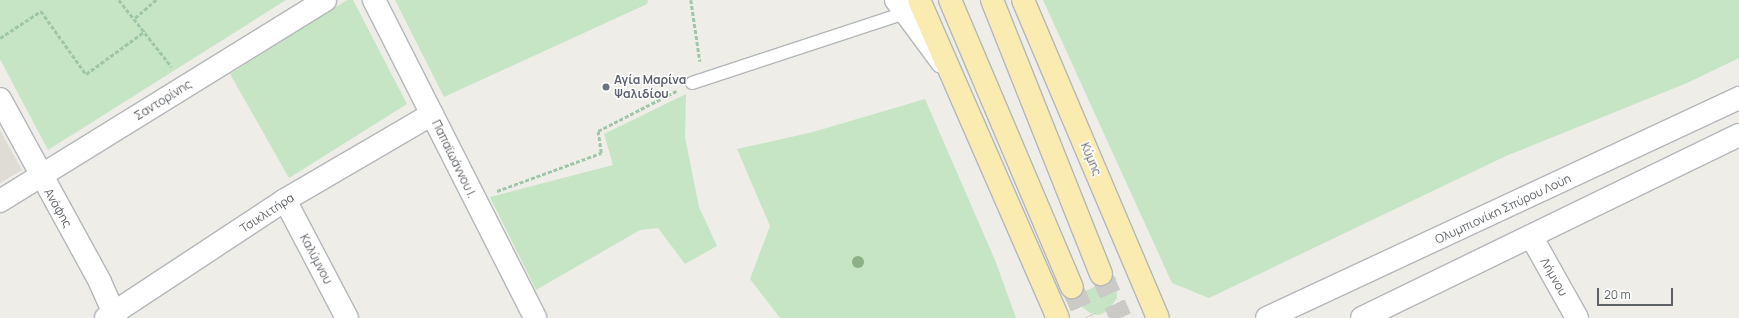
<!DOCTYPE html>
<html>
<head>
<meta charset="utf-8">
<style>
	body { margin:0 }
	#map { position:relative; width:1739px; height:318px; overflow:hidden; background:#efede7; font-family:Manrope,sans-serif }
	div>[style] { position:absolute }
	.education>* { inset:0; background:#dfdcd5 }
	.green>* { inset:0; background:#c6e5c5 }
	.primary-tunnel>* { height:22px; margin-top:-11px; transform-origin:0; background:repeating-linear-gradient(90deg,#cbcac7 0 22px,transparent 0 33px) }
	.path>* { height:2.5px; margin-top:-1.25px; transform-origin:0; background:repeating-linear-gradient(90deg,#9ec6a8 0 4px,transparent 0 6px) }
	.roads { filter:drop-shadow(1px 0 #b4b7ba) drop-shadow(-1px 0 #b4b7ba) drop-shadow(0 1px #b4b7ba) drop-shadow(0 -1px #b4b7ba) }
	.service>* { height:12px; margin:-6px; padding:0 6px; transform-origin:6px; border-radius:6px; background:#fff }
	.minor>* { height:22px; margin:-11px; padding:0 11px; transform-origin:11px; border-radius:11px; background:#fff }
	.tertiary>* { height:22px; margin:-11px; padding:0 11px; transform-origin:11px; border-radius:11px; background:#fff }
	.secondary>* { height:22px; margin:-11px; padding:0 11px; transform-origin:11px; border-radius:11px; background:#fff }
	.primary>* { height:22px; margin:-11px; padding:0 11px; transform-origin:11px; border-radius:11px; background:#faebb1 }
	.trees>* { width:12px; height:12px; margin:-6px; border-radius:50%; background:#8cb188 }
	.dots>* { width:11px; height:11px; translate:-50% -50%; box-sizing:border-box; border:2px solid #fff; border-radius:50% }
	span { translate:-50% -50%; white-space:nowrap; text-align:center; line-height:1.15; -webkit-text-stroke:3px #fff; paint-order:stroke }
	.worship-label { font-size:12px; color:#5b616d; font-weight:700 }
	.left { translate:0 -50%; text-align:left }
	.street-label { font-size:12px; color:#5e6266 }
	.scale { position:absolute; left:1597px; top:288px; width:76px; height:18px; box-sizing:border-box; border:2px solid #5e6266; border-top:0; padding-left:5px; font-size:12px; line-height:14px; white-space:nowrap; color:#5e6266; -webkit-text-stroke:3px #fff; paint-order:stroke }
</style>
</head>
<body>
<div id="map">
	<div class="education">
		<div style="clip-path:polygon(0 130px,22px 170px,0 183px)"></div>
	</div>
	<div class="green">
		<div style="clip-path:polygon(0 0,286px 0,48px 150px,0 59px)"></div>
		<div style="clip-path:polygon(347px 0,353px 0,407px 104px,289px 178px,230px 74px)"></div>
		<div style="clip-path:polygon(395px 0,648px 0,647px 4px,444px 97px)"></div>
		<div style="clip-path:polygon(1043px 0,1739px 0,1739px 58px,1687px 83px,1506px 156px,1209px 298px,1172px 283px)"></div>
		<div style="clip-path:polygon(686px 94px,685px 137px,699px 207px,717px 246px,685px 264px,658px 228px,640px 230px,536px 290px,490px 197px,613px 165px,604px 134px)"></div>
		<div style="clip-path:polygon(925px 99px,995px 260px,1016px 318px,780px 318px,750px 279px,770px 226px,737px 149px,813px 132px)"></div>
		<div style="clip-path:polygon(1116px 277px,1117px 298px,1108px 311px,1099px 315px,1090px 313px,1074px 301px,1072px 297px)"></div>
	</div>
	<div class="primary-tunnel">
		<div style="left:1101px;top:274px;width:48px;rotate:65.6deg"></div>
		<div style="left:1072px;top:287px;width:34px;rotate:66deg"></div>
	</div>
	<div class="path">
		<div style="left:119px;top:0;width:85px;rotate:51.7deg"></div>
		<div style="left:691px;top:0;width:62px;rotate:81.6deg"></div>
		<div style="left:135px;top:18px;width:28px;rotate:-41deg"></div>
		<div style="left:0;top:38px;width:49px;rotate:-33.4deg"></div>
		<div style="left:41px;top:11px;width:77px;rotate:54.5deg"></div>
		<div style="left:86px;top:74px;width:73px;rotate:-36.1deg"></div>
		<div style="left:497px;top:191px;width:111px;rotate:-20.1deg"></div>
		<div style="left:601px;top:153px;width:22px;rotate:-98deg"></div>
		<div style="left:598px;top:131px;width:88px;rotate:-27.1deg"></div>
	</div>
	<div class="roads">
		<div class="service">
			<div style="left:692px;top:83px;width:224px;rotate:-18.2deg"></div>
		</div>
		<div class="minor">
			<div style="left:0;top:99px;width:209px;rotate:61.3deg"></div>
			<div style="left:100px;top:282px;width:39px;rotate:66deg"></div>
			<div style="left:285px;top:200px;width:133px;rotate:62.3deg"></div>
			<div style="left:0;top:201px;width:382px;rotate:-31.7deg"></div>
			<div style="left:1531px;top:236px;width:94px;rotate:60.7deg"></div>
			<div style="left:106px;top:318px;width:214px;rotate:-33.4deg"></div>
			<div style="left:285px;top:200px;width:170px;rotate:-30.3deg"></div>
		</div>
		<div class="tertiary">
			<div style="left:374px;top:0;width:356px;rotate:63.1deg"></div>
			<div style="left:896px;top:0;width:77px;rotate:53.4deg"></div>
		</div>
		<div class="secondary">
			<div style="left:1267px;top:318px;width:521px;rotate:-24.99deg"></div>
			<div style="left:1362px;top:318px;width:419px;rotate:-25.9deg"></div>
		</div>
		<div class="primary">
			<div style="left:919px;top:0;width:347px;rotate:66.4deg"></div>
			<div style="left:950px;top:0;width:312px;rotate:67deg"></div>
			<div style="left:992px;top:0;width:295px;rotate:68.3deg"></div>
			<div style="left:1023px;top:0;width:345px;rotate:67deg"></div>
		</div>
	</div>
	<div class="trees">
		<div style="left:858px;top:262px"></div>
	</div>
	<div class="dots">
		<div style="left:606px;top:87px;background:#6b7280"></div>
	</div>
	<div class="worship-label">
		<span class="left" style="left:614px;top:87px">Αγία Μαρίνα<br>Ψαλιδίου</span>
	</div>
	<div class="street-label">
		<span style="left:163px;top:100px;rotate:-32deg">Σαντορίνης</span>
		<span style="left:454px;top:159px;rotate:64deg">Παπαϊωάννου Ι.</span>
		<span style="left:1091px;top:159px;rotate:67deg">Κύμης</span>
		<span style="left:58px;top:208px;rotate:60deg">Ανάφης</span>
		<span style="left:1503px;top:209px;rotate:-25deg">Ολυμπιονίκη Σπύρου Λούη</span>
		<span style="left:267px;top:213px;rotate:-33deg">Τσικλιτήρα</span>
		<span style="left:316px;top:259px;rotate:62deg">Καλύμνου</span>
		<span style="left:1554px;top:277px;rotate:60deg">Λήμνου</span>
	</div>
	<div class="scale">20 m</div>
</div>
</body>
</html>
